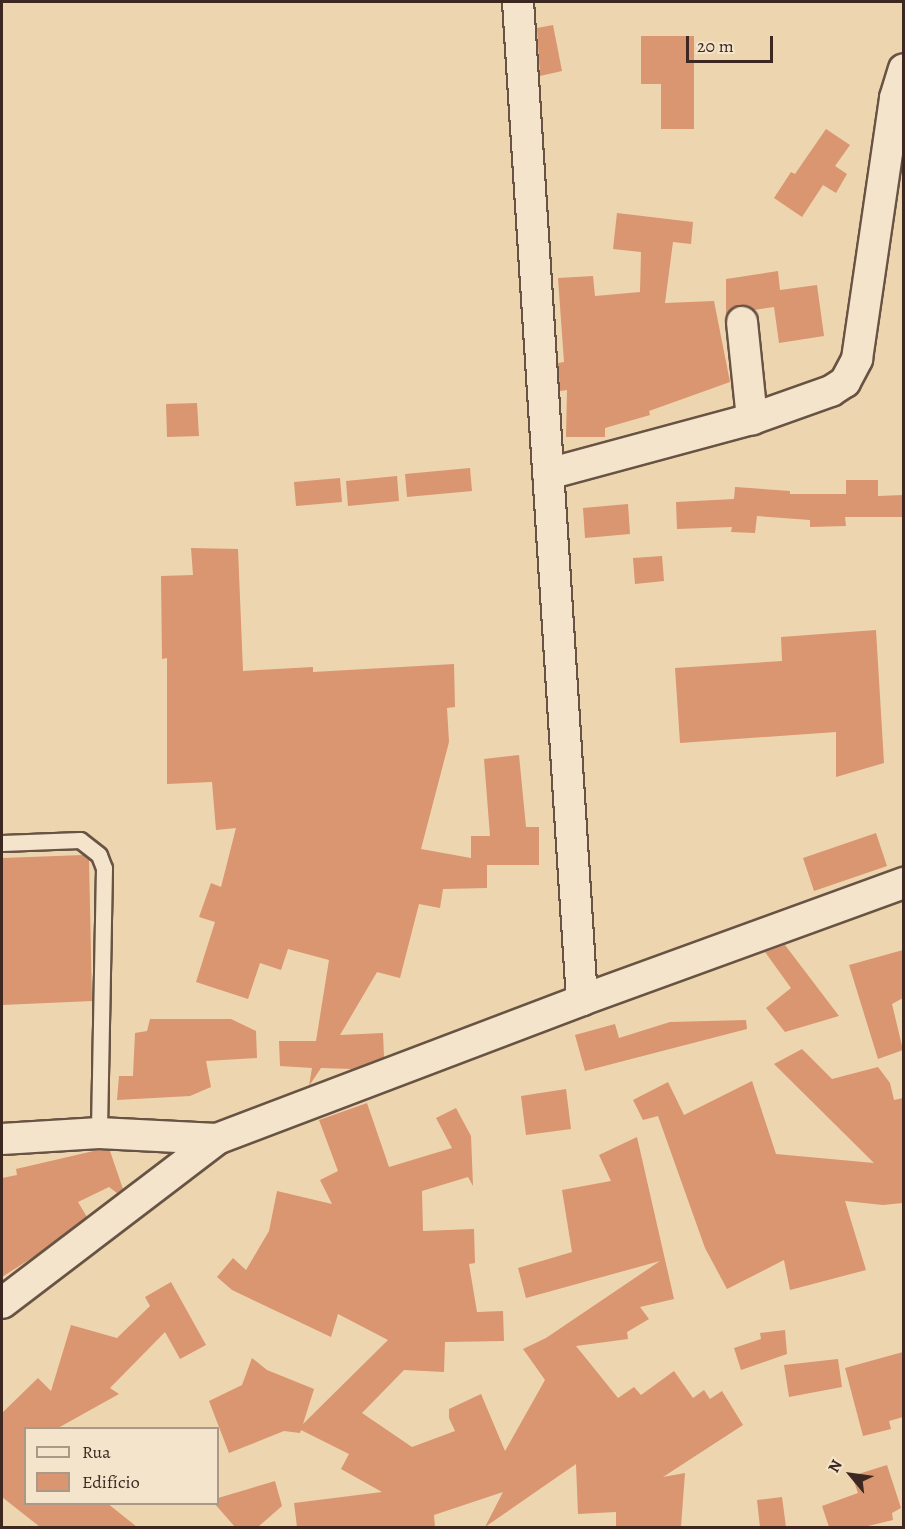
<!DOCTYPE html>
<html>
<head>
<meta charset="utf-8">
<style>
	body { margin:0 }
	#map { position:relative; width:905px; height:1529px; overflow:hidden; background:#edd5af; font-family:Alegreya,serif }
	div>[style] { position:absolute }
	.building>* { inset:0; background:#d99670 }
	.roads { filter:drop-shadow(2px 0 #685344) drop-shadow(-2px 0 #685344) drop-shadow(0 2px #685344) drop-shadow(0 -2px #685344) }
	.service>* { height:15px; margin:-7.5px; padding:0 7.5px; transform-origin:7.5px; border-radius:7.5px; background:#f3e4cb }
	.minor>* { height:30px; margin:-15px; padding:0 15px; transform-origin:15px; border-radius:15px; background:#f3e4cb }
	span { translate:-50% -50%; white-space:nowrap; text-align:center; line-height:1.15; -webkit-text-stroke:5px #f3e4cb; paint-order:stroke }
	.frame { position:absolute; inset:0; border:3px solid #3c2821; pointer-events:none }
	.legend { position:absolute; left:24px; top:1427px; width:195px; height:78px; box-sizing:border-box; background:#f3e4cb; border:2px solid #aa9987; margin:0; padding:8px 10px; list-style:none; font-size:18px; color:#3c2821 }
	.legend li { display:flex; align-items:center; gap:12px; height:30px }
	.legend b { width:30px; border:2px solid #aa9987 }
	.north { position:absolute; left:821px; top:1445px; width:60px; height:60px; -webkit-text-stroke:4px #f3e4cb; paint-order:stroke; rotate:299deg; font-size:16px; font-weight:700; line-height:24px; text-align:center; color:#3c2821 }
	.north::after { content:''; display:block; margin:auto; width:21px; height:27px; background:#3c2821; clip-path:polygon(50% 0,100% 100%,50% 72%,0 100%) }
	.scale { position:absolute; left:686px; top:36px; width:87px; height:27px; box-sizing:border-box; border:3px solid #3c2821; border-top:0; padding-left:8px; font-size:18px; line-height:21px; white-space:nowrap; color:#3c2821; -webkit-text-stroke:4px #f3e4cb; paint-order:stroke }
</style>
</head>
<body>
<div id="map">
	<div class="building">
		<div style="clip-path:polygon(553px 25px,562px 71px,540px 76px,537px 28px)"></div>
		<div style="clip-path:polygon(641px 36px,694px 36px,694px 129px,661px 129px,661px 84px,641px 84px)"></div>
		<div style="clip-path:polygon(826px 129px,850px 145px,835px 166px,847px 174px,836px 193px,823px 185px,802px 217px,774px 198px,791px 172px,795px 174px)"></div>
		<div style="clip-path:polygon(617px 213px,693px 222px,691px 244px,673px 242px,665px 303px,714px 301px,730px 382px,649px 411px,650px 415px,605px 428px,605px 437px,566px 437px,567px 390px,560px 391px,558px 363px,564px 362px,558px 278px,593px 276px,595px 296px,640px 292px,641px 252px,613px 249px)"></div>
		<div style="clip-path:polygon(778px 271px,780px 290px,817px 285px,824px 336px,779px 343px,774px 307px,754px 310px,740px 305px,726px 315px,726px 279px)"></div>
		<div style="clip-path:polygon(197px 403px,199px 436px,167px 437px,166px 404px)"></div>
		<div style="clip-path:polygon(470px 468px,472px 491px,407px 497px,405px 474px)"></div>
		<div style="clip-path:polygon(397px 476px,399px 501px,348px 506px,346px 481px)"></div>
		<div style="clip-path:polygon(340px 478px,342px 502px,296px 506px,294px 482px)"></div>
		<div style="clip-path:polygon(846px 480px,878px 480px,878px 496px,903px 495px,903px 517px,845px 517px,846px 526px,810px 527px,810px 520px,757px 516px,755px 533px,731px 532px,732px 527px,677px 529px,676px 502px,734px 499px,735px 487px,790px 491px,790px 494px,846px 494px)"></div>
		<div style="clip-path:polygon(628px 504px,630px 534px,585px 538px,583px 508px)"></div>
		<div style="clip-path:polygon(191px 548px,238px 549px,243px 671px,313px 667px,313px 672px,454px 664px,455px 707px,447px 708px,449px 742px,421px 849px,471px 858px,471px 836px,490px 836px,484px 759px,519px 755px,526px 827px,539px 827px,539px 865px,487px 865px,487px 888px,443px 889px,440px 908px,419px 904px,400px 978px,377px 972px,340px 1035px,383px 1033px,384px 1057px,352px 1069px,321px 1068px,309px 1086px,312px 1068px,280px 1066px,279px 1041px,316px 1041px,329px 960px,288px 949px,281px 970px,260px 963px,248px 999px,196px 982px,215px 922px,199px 917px,211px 883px,221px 887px,236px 828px,216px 830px,212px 782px,167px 784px,167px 658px,162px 659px,161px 576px,193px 575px)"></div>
		<div style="clip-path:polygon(662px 556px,664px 581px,635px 584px,633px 558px)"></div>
		<div style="clip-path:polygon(876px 630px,884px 763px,836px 777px,836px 732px,680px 743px,675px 668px,782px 661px,781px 637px)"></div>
		<div style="clip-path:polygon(876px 833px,887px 866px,814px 891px,803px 858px)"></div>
		<div style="clip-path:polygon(83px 855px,89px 859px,92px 1001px,2px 1005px,2px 858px)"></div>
		<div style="clip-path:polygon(785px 945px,839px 1016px,785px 1032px,766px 1008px,791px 988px,765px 952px)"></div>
		<div style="clip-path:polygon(903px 950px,903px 998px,892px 1004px,903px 1050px,878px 1059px,849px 965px)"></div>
		<div style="clip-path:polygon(150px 1019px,231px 1019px,256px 1031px,257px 1058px,206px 1061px,211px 1087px,190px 1096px,117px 1100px,119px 1076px,133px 1076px,135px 1033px,147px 1031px)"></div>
		<div style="clip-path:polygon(746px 1020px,747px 1029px,585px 1071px,575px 1035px,615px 1024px,619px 1038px,670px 1022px)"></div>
		<div style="clip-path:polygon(802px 1049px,832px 1079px,878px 1067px,890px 1083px,894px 1100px,903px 1098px,903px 1203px,883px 1205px,845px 1201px,866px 1270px,790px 1290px,784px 1260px,727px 1289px,705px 1248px,658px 1116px,643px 1120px,633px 1100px,668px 1082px,684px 1115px,752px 1081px,776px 1154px,874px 1163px,774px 1064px)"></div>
		<div style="clip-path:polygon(566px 1089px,571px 1129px,526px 1135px,521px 1096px)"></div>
		<div style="clip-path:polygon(367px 1103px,389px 1167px,452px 1148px,436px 1118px,456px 1108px,471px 1136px,473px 1186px,468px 1177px,422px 1191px,423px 1231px,474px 1229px,475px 1263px,469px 1264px,477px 1312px,503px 1311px,504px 1341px,445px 1342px,444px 1372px,404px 1370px,362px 1413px,412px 1447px,455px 1431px,449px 1418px,449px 1409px,481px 1394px,505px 1451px,545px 1380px,523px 1349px,546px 1338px,660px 1261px,526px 1298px,518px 1268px,572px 1252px,562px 1190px,611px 1181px,599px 1155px,637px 1137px,674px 1299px,640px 1307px,649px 1319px,627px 1332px,628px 1339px,576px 1346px,618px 1398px,634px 1387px,641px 1395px,674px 1371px,693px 1398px,704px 1390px,710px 1399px,722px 1391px,743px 1425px,663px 1477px,685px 1473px,681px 1527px,616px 1527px,616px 1512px,578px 1514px,576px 1464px,485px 1527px,503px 1492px,434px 1515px,435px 1527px,297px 1527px,294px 1503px,382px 1492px,341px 1469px,349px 1454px,301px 1430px,300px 1433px,284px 1431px,229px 1453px,209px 1401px,242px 1385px,252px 1358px,267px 1370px,314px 1389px,303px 1424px,388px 1340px,338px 1314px,331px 1337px,232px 1290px,217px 1277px,233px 1258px,246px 1270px,269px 1231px,277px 1191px,332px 1204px,320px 1180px,338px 1171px,319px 1120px)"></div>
		<div style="clip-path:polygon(98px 1150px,110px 1151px,123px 1189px,117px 1193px,109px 1187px,78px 1202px,87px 1217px,35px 1256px,2px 1277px,2px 1178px,17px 1175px,16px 1169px)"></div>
		<div style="clip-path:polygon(171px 1282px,206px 1345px,180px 1359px,165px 1332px,110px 1388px,119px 1394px,58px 1428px,26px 1428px,26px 1503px,107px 1503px,137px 1527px,40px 1527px,2px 1497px,2px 1413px,38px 1378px,51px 1391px,71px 1325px,117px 1338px,150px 1306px,145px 1297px)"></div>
		<div style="clip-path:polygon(785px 1330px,787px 1354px,741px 1370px,734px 1348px,761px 1339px,760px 1333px)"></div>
		<div style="clip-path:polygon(903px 1352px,903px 1417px,889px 1421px,891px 1429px,863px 1436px,845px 1368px)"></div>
		<div style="clip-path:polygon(838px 1359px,842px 1387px,789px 1397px,784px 1365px)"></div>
		<div style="clip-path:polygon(887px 1465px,901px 1508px,892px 1513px,893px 1520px,864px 1527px,829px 1527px,822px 1506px,858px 1493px,852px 1476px)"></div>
		<div style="clip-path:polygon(275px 1481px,282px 1506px,258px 1527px,235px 1527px,214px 1503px,218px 1503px,218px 1498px)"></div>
		<div style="clip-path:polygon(782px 1497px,786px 1527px,760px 1527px,757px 1500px)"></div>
	</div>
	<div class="roads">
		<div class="service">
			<div style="left:2px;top:843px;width:78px;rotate:-2.2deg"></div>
			<div style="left:80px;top:840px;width:24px;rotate:38deg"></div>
			<div style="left:99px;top:855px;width:14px;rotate:69deg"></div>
			<div style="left:104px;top:868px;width:265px;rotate:91.1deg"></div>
		</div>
		<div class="minor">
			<div style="left:518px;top:2px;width:1000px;rotate:86.33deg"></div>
			<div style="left:742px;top:322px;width:98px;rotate:84.1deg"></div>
			<div style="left:548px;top:474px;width:211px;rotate:-15.1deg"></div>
			<div style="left:752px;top:419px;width:84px;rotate:-19.5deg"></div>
			<div style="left:831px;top:391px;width:17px;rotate:-33deg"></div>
			<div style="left:845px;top:382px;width:26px;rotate:-62deg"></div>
			<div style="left:857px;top:359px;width:264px;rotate:-81.7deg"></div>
			<div style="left:895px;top:98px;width:30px;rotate:-73deg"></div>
			<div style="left:2px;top:1139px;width:97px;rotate:-3.5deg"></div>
			<div style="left:99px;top:1133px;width:118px;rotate:2.9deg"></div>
			<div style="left:2px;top:1303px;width:270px;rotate:-37.3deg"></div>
			<div style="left:217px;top:1139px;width:391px;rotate:-20.8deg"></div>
			<div style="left:582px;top:1000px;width:343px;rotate:-20deg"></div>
		</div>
	</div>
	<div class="frame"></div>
	<ul class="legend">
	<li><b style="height:8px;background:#f3e4cb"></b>Rua</li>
	<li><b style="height:16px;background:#d99670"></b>Edifício</li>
	</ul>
	<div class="north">N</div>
	<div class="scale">20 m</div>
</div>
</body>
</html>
